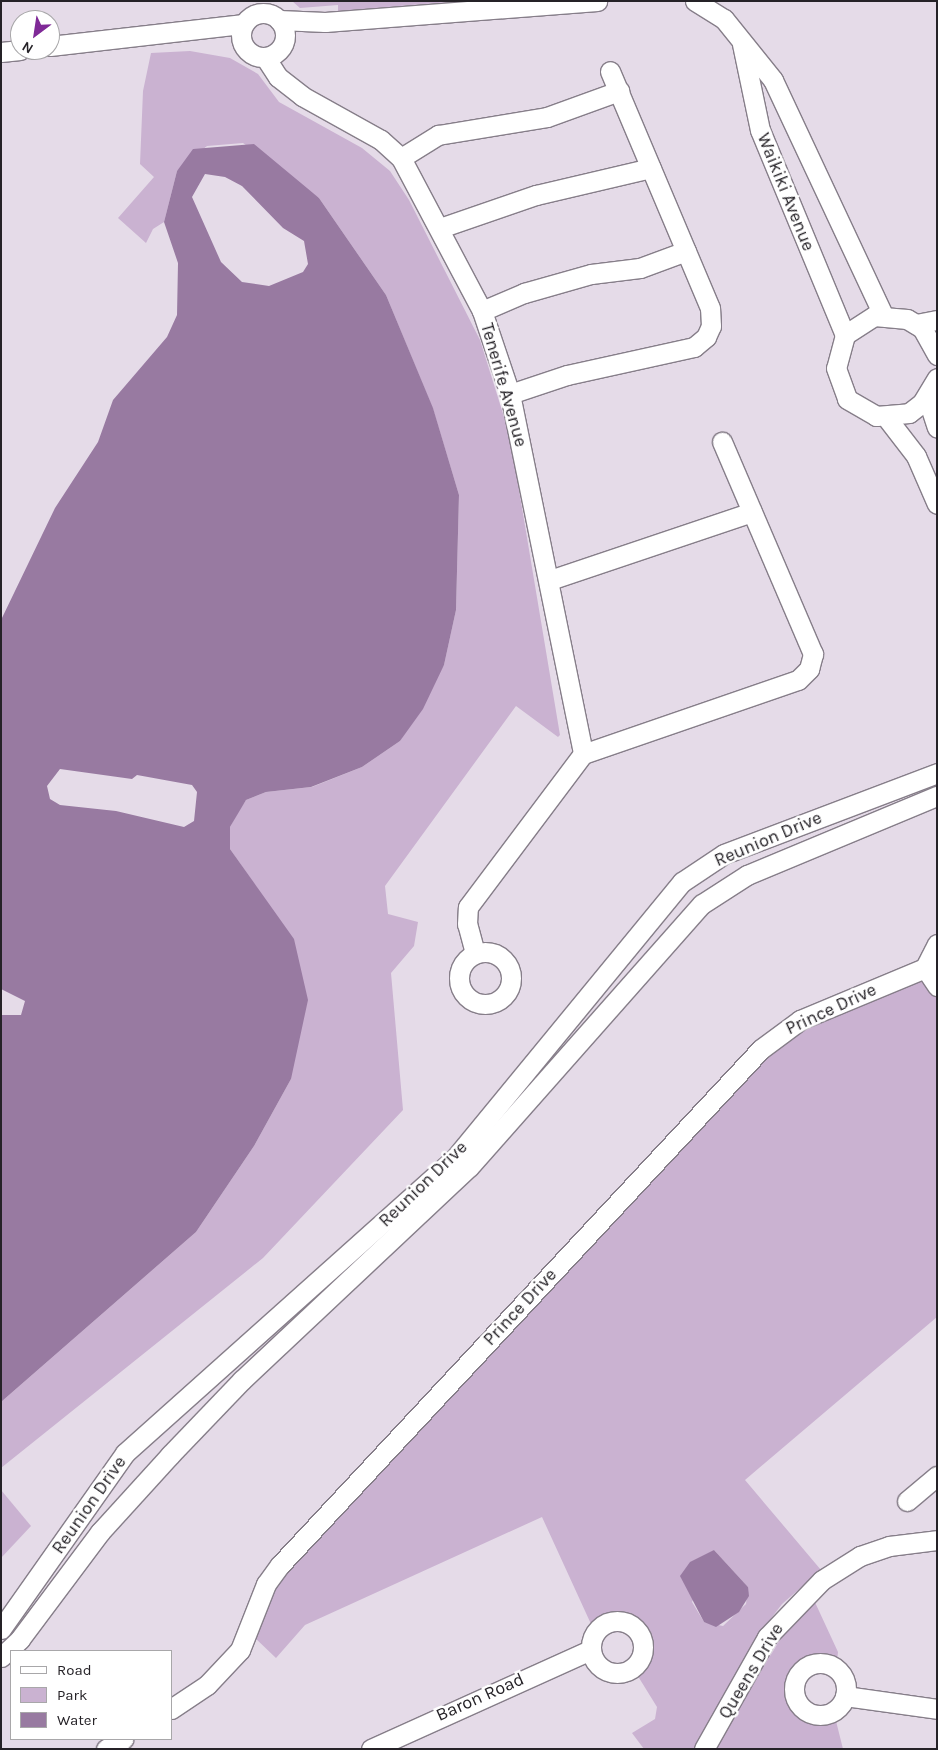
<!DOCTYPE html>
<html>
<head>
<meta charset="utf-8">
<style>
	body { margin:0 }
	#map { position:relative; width:938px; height:1750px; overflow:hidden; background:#e5dbe8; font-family:Karla,sans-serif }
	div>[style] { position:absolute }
	.green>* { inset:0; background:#cab2d1 }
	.water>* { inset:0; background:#987aa1 }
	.roads { filter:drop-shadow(1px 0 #867e89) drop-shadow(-1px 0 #867e89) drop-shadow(0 1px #867e89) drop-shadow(0 -1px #867e89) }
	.minor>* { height:19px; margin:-9.5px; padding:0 9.5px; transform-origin:9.5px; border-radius:9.5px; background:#fff }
	.minor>.ring { margin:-9.5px; padding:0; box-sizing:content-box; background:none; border:19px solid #fff; border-radius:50% }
	span { translate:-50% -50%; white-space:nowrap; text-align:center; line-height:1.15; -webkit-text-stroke:5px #fff; paint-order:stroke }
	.street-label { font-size:18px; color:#252227 }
	.frame { position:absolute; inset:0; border:2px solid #252227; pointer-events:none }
	.legend { position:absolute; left:10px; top:1650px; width:162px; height:90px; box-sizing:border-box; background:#fff; border:1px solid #a8a7a9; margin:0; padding:6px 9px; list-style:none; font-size:15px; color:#252227 }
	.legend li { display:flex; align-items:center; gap:10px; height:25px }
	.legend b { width:25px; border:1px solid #a8a7a9 }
	.north { position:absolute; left:10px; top:10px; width:50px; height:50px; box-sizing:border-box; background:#fff; border:1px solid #a8a7a9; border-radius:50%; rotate:211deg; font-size:14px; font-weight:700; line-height:20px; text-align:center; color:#252227 }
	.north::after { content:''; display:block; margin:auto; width:18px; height:22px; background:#7f2997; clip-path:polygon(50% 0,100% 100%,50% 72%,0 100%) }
</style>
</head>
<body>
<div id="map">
	<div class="green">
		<div style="clip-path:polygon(292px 1px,463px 1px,338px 11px,338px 5px,300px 8px)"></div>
		<div style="clip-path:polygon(190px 51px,230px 58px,258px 74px,279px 102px,362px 148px,390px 171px,409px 200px,480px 340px,510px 436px,560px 735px,558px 737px,516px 706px,385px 886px,388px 914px,418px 922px,414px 946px,391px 973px,403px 1110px,263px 1258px,1px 1468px,1px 1402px,196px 1232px,254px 1146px,291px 1079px,258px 889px,230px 849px,230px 827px,239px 810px,246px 800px,266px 792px,312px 787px,362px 767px,400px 741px,444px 665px,456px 610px,459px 495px,433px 409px,386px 295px,319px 198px,243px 143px,207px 146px,177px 171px,164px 222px,153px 229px,146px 243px,118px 218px,154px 177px,140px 164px,143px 91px,151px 53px)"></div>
		<div style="clip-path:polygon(evenodd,920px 980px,937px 995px,937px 1317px,745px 1480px,821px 1570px,782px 1604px,756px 1638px,694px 1749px,644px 1749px,632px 1733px,655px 1719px,657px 1707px,636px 1673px,647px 1659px,647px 1634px,635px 1621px,619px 1615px,591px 1624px,542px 1517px,305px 1625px,276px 1658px,254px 1637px,281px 1576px,770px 1053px,804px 1028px,920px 980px,714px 1550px,748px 1587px,746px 1604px,723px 1626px,704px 1622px,692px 1602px,714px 1550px)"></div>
		<div style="clip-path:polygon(1px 1490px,31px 1526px,1px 1558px)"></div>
		<div style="clip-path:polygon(813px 1598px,838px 1652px,837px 1661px,818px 1657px,801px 1665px,790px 1680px,791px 1699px,809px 1718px,835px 1717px,843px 1749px,714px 1749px,770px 1650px)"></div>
	</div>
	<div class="water">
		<div style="clip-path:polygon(evenodd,254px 144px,319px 198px,386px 295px,433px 408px,459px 495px,456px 610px,444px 665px,423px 709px,400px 741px,362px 767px,311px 787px,266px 792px,246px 800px,230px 827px,230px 849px,294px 939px,308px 1000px,291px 1079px,254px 1146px,196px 1232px,1px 1402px,1px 1015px,21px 1015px,25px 1001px,1px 989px,1px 620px,55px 508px,98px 442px,113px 400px,167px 337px,177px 315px,178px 263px,164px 222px,177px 171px,193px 149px,254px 144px,205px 174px,225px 177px,242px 186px,283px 228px,304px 241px,308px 264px,303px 272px,269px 286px,242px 282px,221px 262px,192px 197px,205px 174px,254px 144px,60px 769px,132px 779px,137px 775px,192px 785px,197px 792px,194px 821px,184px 827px,116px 811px,60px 805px,50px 799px,47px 786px,60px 769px)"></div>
		<div style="clip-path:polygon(714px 1550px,748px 1587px,749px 1596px,739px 1612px,716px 1627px,704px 1622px,680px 1576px,690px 1562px)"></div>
	</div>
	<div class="roads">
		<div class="minor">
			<div style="left:695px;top:1px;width:34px;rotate:32deg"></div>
			<div style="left:724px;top:19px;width:78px;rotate:51.2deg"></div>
			<div style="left:773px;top:80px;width:259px;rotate:64.9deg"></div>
			<div class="ring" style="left:241px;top:13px;width:25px;height:25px"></div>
			<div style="left:279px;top:20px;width:46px;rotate:2.5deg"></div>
			<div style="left:325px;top:22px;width:273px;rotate:-4.4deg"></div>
			<div style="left:742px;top:44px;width:88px;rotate:78.2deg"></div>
			<div style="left:760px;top:130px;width:222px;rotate:67.5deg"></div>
			<div style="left:50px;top:46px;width:195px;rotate:-6.5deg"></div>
			<div style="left:1px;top:52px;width:19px;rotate:-6deg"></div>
			<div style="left:265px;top:57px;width:24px;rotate:57deg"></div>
			<div style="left:278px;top:77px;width:31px;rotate:38deg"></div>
			<div style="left:302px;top:96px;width:90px;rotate:29.1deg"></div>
			<div style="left:381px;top:140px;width:27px;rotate:42deg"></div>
			<div style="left:401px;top:158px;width:173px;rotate:62.1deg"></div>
			<div style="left:482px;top:311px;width:88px;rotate:71.4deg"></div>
			<div style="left:510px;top:394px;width:367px;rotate:78.5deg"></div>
			<div style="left:401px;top:158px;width:44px;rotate:-31.9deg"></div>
			<div style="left:438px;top:135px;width:110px;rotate:-9.4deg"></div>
			<div style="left:547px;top:117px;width:77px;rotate:-19.9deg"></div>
			<div style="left:440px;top:228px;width:102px;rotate:-19deg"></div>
			<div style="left:536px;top:195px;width:118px;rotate:-13.2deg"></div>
			<div style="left:482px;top:311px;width:46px;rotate:-23.2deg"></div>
			<div style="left:524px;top:293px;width:70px;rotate:-15.8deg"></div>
			<div style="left:591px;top:274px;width:49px;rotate:-7deg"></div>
			<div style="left:640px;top:268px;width:49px;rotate:-20.3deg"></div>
			<div style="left:916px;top:324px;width:21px;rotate:-11deg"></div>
			<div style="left:937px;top:355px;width:31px;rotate:-119deg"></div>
			<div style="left:922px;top:328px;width:17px;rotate:-149deg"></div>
			<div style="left:907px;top:319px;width:33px;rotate:-175deg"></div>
			<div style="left:874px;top:316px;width:35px;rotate:147deg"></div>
			<div style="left:845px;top:335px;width:34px;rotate:105deg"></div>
			<div style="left:836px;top:368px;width:33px;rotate:70deg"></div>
			<div style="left:847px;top:399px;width:34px;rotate:30deg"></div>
			<div style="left:876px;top:416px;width:33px;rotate:-5deg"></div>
			<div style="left:909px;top:413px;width:16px;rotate:-38deg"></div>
			<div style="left:922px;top:403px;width:29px;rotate:-59deg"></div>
			<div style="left:510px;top:394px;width:60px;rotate:-18.4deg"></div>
			<div style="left:567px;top:375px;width:130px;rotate:-12.4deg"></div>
			<div style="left:694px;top:347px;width:16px;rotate:-40deg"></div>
			<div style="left:706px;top:337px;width:12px;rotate:-66deg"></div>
			<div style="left:711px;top:326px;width:18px;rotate:-93deg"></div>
			<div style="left:710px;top:308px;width:257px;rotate:-112.9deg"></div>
			<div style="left:927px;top:397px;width:32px;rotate:72deg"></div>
			<div style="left:886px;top:417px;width:49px;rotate:52.4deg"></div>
			<div style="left:916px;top:456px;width:52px;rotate:66.4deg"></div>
			<div style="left:550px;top:580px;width:213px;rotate:-18.6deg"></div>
			<div style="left:937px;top:944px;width:27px;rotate:117deg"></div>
			<div style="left:925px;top:968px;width:22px;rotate:56deg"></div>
			<div class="ring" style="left:459px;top:952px;width:33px;height:33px"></div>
			<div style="left:475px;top:953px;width:30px;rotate:-105deg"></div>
			<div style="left:467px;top:924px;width:17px;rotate:-87deg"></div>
			<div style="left:468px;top:907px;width:191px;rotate:-53.1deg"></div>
			<div style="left:583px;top:754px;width:227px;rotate:-19deg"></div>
			<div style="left:798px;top:680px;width:16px;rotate:-45deg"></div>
			<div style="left:809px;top:669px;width:16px;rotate:-75deg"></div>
			<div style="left:813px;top:654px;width:231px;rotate:-113.2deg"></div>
			<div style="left:907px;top:1501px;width:39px;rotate:-40deg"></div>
			<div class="ring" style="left:591px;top:1621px;width:33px;height:33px"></div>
			<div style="left:1px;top:1629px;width:215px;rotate:-54.8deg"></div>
			<div style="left:125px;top:1453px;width:444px;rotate:-41.8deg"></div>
			<div style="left:456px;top:1157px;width:356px;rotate:-50.6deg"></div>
			<div style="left:682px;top:882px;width:50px;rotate:-33.7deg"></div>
			<div style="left:724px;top:854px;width:228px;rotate:-20.8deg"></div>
			<div style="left:1px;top:1657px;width:26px;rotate:-43deg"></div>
			<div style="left:20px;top:1639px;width:134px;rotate:-53.2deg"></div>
			<div style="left:100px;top:1532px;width:104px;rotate:-47.7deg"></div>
			<div style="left:170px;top:1455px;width:104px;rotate:-46.2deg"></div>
			<div style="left:242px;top:1380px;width:311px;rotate:-43.2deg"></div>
			<div style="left:469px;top:1167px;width:351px;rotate:-48.5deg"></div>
			<div style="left:702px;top:904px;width:54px;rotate:-32.8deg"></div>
			<div style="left:747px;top:875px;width:206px;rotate:-22.6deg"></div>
			<div class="ring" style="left:794px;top:1663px;width:33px;height:33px"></div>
			<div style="left:845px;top:1696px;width:93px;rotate:8deg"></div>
			<div style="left:171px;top:1709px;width:43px;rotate:-33.7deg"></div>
			<div style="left:207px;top:1685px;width:48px;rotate:-46.7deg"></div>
			<div style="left:240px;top:1650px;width:71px;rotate:-68.5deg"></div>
			<div style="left:266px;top:1584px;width:24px;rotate:-54deg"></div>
			<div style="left:280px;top:1565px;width:705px;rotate:-47.01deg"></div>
			<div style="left:761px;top:1049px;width:49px;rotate:-36.6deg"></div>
			<div style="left:800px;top:1020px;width:135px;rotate:-22.6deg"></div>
			<div style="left:106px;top:1749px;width:20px;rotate:-30deg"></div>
			<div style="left:371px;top:1749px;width:240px;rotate:-24.3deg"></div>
			<div style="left:704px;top:1749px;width:129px;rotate:-60.6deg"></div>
			<div style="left:767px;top:1637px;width:79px;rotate:-46deg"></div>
			<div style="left:822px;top:1580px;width:45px;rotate:-32.3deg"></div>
			<div style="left:860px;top:1556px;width:31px;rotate:-19deg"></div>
			<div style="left:889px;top:1546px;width:48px;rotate:-7.1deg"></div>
		</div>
	</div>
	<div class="street-label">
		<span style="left:786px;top:192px;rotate:68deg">Waikiki Avenue</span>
		<span style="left:504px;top:385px;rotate:74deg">Tenerife Avenue</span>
		<span style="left:768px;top:839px;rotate:-23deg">Reunion Drive</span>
		<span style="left:831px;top:1009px;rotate:-25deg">Prince Drive</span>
		<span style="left:423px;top:1184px;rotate:-44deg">Reunion Drive</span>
		<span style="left:520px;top:1307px;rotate:-47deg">Prince Drive</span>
		<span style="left:89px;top:1505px;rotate:-55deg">Reunion Drive</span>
		<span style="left:751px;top:1671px;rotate:-59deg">Queens Drive</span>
		<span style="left:480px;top:1697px;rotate:-24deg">Baron Road</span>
	</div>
	<div class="frame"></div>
	<ul class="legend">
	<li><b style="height:6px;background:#fff"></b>Road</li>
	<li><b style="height:14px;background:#cab2d1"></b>Park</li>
	<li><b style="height:14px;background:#987aa1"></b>Water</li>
	</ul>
	<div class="north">N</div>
</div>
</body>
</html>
